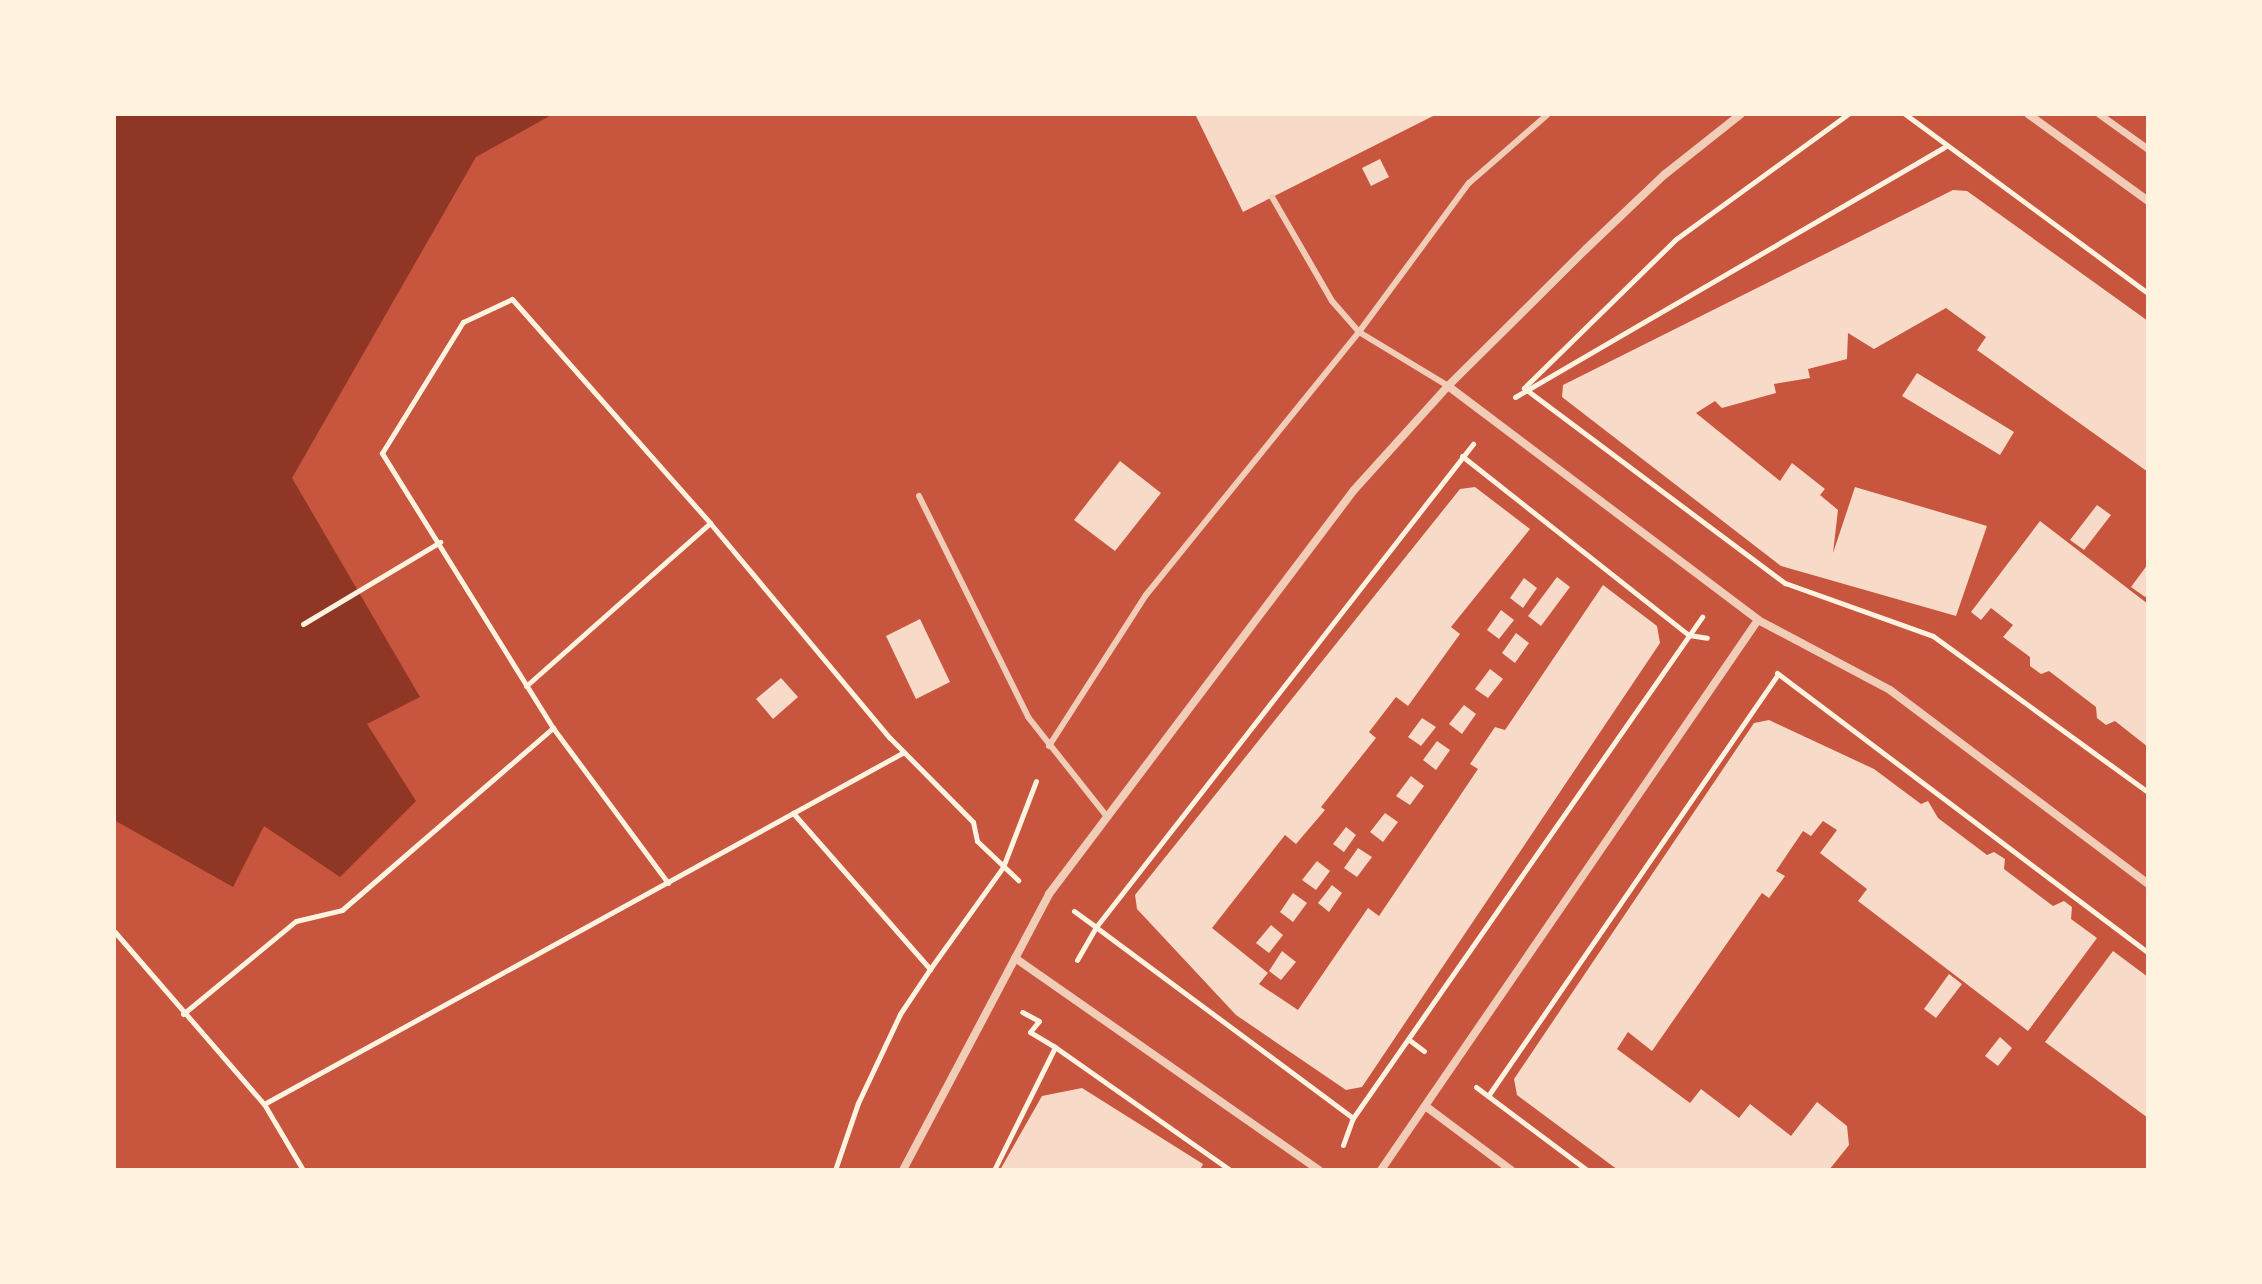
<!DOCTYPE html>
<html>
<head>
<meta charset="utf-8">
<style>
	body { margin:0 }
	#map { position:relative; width:2262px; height:1284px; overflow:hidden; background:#c8553d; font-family:Poppins,sans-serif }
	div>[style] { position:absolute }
	.water>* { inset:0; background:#8f3625 }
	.building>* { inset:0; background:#f7dbc8 }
	.path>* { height:5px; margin:-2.5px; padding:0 2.5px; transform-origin:2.5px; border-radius:2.5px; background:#fff3e0 }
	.service>* { height:6px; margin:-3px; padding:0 3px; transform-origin:3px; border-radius:3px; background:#f1ccb7 }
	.pedestrian>* { height:7px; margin:-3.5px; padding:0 3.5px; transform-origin:3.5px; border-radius:3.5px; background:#f1ccb7 }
	.minor>* { height:8px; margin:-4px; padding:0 4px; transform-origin:4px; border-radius:4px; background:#f1ccb7 }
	span { translate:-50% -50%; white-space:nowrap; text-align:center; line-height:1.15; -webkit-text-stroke:6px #fff3e0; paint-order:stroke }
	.frame { position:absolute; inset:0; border:116px solid #fff3e0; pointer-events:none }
</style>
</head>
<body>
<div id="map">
	<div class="water">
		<div style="clip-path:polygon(114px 114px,553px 114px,476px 157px,292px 478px,420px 697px,367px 724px,416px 801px,340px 877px,264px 826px,233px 887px,114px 820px)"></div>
	</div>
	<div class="building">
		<div style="clip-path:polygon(1195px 114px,1437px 114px,1243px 212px)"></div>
		<div style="clip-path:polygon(1380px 159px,1389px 177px,1371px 186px,1362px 168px)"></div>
		<div style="clip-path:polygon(1953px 190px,1967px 191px,2148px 321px,2148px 472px,1977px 350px,1986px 337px,1946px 308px,1874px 349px,1848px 333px,1847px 359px,1808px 369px,1810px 378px,1774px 384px,1776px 393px,1722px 408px,1715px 401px,1696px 413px,1780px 481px,1792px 463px,1825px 489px,1820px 495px,1838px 510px,1833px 553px,1855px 487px,1987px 526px,1956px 616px,1781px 566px,1562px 397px,1563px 385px)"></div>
		<div style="clip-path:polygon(1917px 373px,2014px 432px,2000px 455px,1902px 396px)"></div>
		<div style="clip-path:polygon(1120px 461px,1161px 493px,1115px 551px,1074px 520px)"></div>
		<div style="clip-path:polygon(1475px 487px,1530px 529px,1451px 627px,1460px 634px,1408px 706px,1396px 697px,1369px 732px,1376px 738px,1321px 807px,1325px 810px,1296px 844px,1285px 835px,1212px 928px,1268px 973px,1259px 984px,1298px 1010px,1368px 908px,1379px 916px,1478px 769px,1470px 764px,1495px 727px,1505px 730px,1603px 585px,1657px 626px,1660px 643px,1362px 1087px,1346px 1090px,1236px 1015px,1137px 909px,1135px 895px,1460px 489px)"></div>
		<div style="clip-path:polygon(2097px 505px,2111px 515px,2084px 550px,2070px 540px)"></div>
		<div style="clip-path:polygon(2040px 521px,2148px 604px,2148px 747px,2115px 721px,2106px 725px,2097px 718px,2096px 707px,2049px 671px,2041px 674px,2030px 666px,2030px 657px,2003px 637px,2013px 625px,1991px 608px,1981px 620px,1971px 612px)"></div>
		<div style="clip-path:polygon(2148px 564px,2148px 594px,2145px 597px,2131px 587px)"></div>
		<div style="clip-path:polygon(1557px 577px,1570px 587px,1541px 626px,1528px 616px)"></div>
		<div style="clip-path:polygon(1524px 578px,1537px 588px,1523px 608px,1510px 598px)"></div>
		<div style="clip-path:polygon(1501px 610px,1514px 620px,1499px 639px,1487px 630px)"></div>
		<div style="clip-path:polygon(920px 619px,950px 682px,916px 699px,886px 636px)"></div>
		<div style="clip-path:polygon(1516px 633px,1529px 643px,1515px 663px,1502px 653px)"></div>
		<div style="clip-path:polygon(1490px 669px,1503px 679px,1488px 698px,1475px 689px)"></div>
		<div style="clip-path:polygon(781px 678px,798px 697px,773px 719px,756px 699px)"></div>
		<div style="clip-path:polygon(1464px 705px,1476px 714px,1462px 734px,1449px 724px)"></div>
		<div style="clip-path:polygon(1422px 718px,1436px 727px,1421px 746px,1408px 737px)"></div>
		<div style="clip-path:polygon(1769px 720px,1874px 769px,1921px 804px,1928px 801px,1938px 818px,1987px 855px,1994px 852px,2005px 859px,2004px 869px,2053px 906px,2064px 901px,2072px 907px,2071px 919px,2097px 938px,2028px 1031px,1858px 901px,1867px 889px,1820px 853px,1837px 830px,1823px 821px,1811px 836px,1803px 831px,1776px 871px,1785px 876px,1769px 898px,1762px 893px,1652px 1051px,1628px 1032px,1617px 1049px,1690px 1103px,1701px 1089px,1739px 1118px,1750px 1104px,1791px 1136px,1817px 1102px,1847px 1126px,1849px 1145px,1829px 1170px,1618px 1170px,1517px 1095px,1514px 1079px,1754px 723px)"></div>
		<div style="clip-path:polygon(1437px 741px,1450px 750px,1436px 770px,1423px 760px)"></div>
		<div style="clip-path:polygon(1411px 776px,1424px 786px,1410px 805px,1396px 796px)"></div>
		<div style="clip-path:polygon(1385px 813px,1398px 822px,1383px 842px,1370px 832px)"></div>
		<div style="clip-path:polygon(1346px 827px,1356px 835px,1344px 852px,1333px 844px)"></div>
		<div style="clip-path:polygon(1358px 848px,1372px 857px,1357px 877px,1344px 868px)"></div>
		<div style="clip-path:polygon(1317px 861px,1330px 871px,1316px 890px,1302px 880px)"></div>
		<div style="clip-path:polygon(1332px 885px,1342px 893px,1329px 912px,1318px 903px)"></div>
		<div style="clip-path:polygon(1293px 893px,1307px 903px,1293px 922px,1280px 912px)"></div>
		<div style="clip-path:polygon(1271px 925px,1283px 935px,1269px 953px,1256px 943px)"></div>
		<div style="clip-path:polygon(1282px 951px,1296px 962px,1281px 980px,1269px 971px)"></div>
		<div style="clip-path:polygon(2113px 951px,2148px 977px,2148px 1118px,2045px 1042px)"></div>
		<div style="clip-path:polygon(1949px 974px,1962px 984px,1936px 1018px,1924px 1009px)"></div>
		<div style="clip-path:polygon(2000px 1037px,2012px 1048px,1998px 1066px,1985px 1056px)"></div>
		<div style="clip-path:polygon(1082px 1088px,1203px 1164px,1200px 1170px,1000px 1170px,1042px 1096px)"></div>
	</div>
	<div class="path">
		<div style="left:1848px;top:114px;width:213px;rotate:144deg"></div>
		<div style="left:1676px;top:239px;width:213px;rotate:135.6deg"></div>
		<div style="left:1524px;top:388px;width:326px;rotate:36.8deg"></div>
		<div style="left:1785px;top:583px;width:157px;rotate:19.7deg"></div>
		<div style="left:1933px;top:636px;width:266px;rotate:36deg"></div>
		<div style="left:1905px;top:114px;width:302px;rotate:36.4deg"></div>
		<div style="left:1515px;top:397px;width:497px;rotate:-30.2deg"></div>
		<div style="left:1462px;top:456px;width:289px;rotate:38.3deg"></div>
		<div style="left:1689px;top:635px;width:18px;rotate:9deg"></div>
		<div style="left:303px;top:624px;width:160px;rotate:-30.9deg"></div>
		<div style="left:1777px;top:673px;width:465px;rotate:37deg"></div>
		<div style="left:526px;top:686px;width:246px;rotate:-41.5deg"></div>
		<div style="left:553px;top:728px;width:193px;rotate:53.4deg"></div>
		<div style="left:793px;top:813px;width:208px;rotate:48.7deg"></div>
		<div style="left:930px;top:969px;width:125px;rotate:-54.4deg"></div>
		<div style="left:1003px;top:867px;width:92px;rotate:-69deg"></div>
		<div style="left:1074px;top:911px;width:27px;rotate:36deg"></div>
		<div style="left:1096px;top:927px;width:38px;rotate:120deg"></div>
		<div style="left:114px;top:931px;width:229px;rotate:49.1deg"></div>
		<div style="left:264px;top:1104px;width:77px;rotate:59.4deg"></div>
		<div style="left:183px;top:1014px;width:146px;rotate:-39.5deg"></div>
		<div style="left:296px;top:921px;width:47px;rotate:-13.4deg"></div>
		<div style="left:342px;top:910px;width:279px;rotate:-40.8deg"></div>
		<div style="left:553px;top:728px;width:324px;rotate:-121.9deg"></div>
		<div style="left:382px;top:453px;width:154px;rotate:-58.3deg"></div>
		<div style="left:463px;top:322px;width:54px;rotate:-25.1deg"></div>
		<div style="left:512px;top:299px;width:299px;rotate:48.5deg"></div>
		<div style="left:710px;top:523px;width:280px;rotate:50.1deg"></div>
		<div style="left:890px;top:738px;width:118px;rotate:45.3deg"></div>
		<div style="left:973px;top:822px;width:19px;rotate:78deg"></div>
		<div style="left:977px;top:841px;width:57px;rotate:43.6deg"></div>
		<div style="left:1408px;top:1039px;width:20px;rotate:37deg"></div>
		<div style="left:1055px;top:1047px;width:214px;rotate:35.1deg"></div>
		<div style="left:1476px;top:1087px;width:139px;rotate:36.8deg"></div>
		<div style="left:1488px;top:1096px;width:512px;rotate:-55.5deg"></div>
		<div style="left:264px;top:1104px;width:730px;rotate:-28.81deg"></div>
		<div style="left:1353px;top:1118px;width:320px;rotate:-143.4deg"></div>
		<div style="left:1096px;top:927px;width:613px;rotate:-52.03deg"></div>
		<div style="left:1343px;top:1145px;width:29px;rotate:-70deg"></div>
		<div style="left:1353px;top:1118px;width:611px;rotate:-55.14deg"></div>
		<div style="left:835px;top:1170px;width:71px;rotate:-71.1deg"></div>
		<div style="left:858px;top:1103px;width:98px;rotate:-64.7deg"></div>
		<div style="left:900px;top:1014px;width:54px;rotate:-56.3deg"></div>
		<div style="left:994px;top:1170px;width:137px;rotate:-63.6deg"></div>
		<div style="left:1055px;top:1047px;width:29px;rotate:-149deg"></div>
		<div style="left:1030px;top:1032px;width:14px;rotate:-51deg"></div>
		<div style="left:1039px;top:1021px;width:19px;rotate:-152deg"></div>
	</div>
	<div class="service">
		<div style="left:1272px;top:197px;width:120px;rotate:60deg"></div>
		<div style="left:1332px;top:301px;width:41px;rotate:48.9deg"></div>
		<div style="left:1359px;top:332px;width:104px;rotate:31.2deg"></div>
		<div style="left:919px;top:496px;width:246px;rotate:63.7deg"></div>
		<div style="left:1028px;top:717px;width:124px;rotate:51.6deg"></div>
		<div style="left:1049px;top:746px;width:179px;rotate:-57.3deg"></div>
		<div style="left:1146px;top:595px;width:338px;rotate:-51deg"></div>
		<div style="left:1359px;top:332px;width:185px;rotate:-53.6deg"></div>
		<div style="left:1469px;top:183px;width:105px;rotate:-41.1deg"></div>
	</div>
	<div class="pedestrian">
		<div style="left:2099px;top:114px;width:60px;rotate:35.5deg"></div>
	</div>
	<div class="minor">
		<div style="left:2028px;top:114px;width:148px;rotate:35.9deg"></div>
		<div style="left:1448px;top:386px;width:388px;rotate:37deg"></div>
		<div style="left:1758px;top:620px;width:149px;rotate:27.9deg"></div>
		<div style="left:1890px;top:690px;width:323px;rotate:36.9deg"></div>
		<div style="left:1015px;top:958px;width:371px;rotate:34.9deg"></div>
		<div style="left:1428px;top:1108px;width:104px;rotate:36.8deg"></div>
		<div style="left:903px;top:1170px;width:312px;rotate:-62.1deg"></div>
		<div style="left:1049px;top:894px;width:506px;rotate:-52.95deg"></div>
		<div style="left:1354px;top:490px;width:140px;rotate:-47.9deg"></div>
		<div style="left:1448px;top:386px;width:194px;rotate:-44.8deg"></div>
		<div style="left:1586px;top:249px;width:108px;rotate:-43.5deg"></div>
		<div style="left:1664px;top:175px;width:98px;rotate:-38.4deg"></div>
		<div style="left:1381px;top:1170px;width:667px;rotate:-55.57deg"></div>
	</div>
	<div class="frame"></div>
</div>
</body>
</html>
